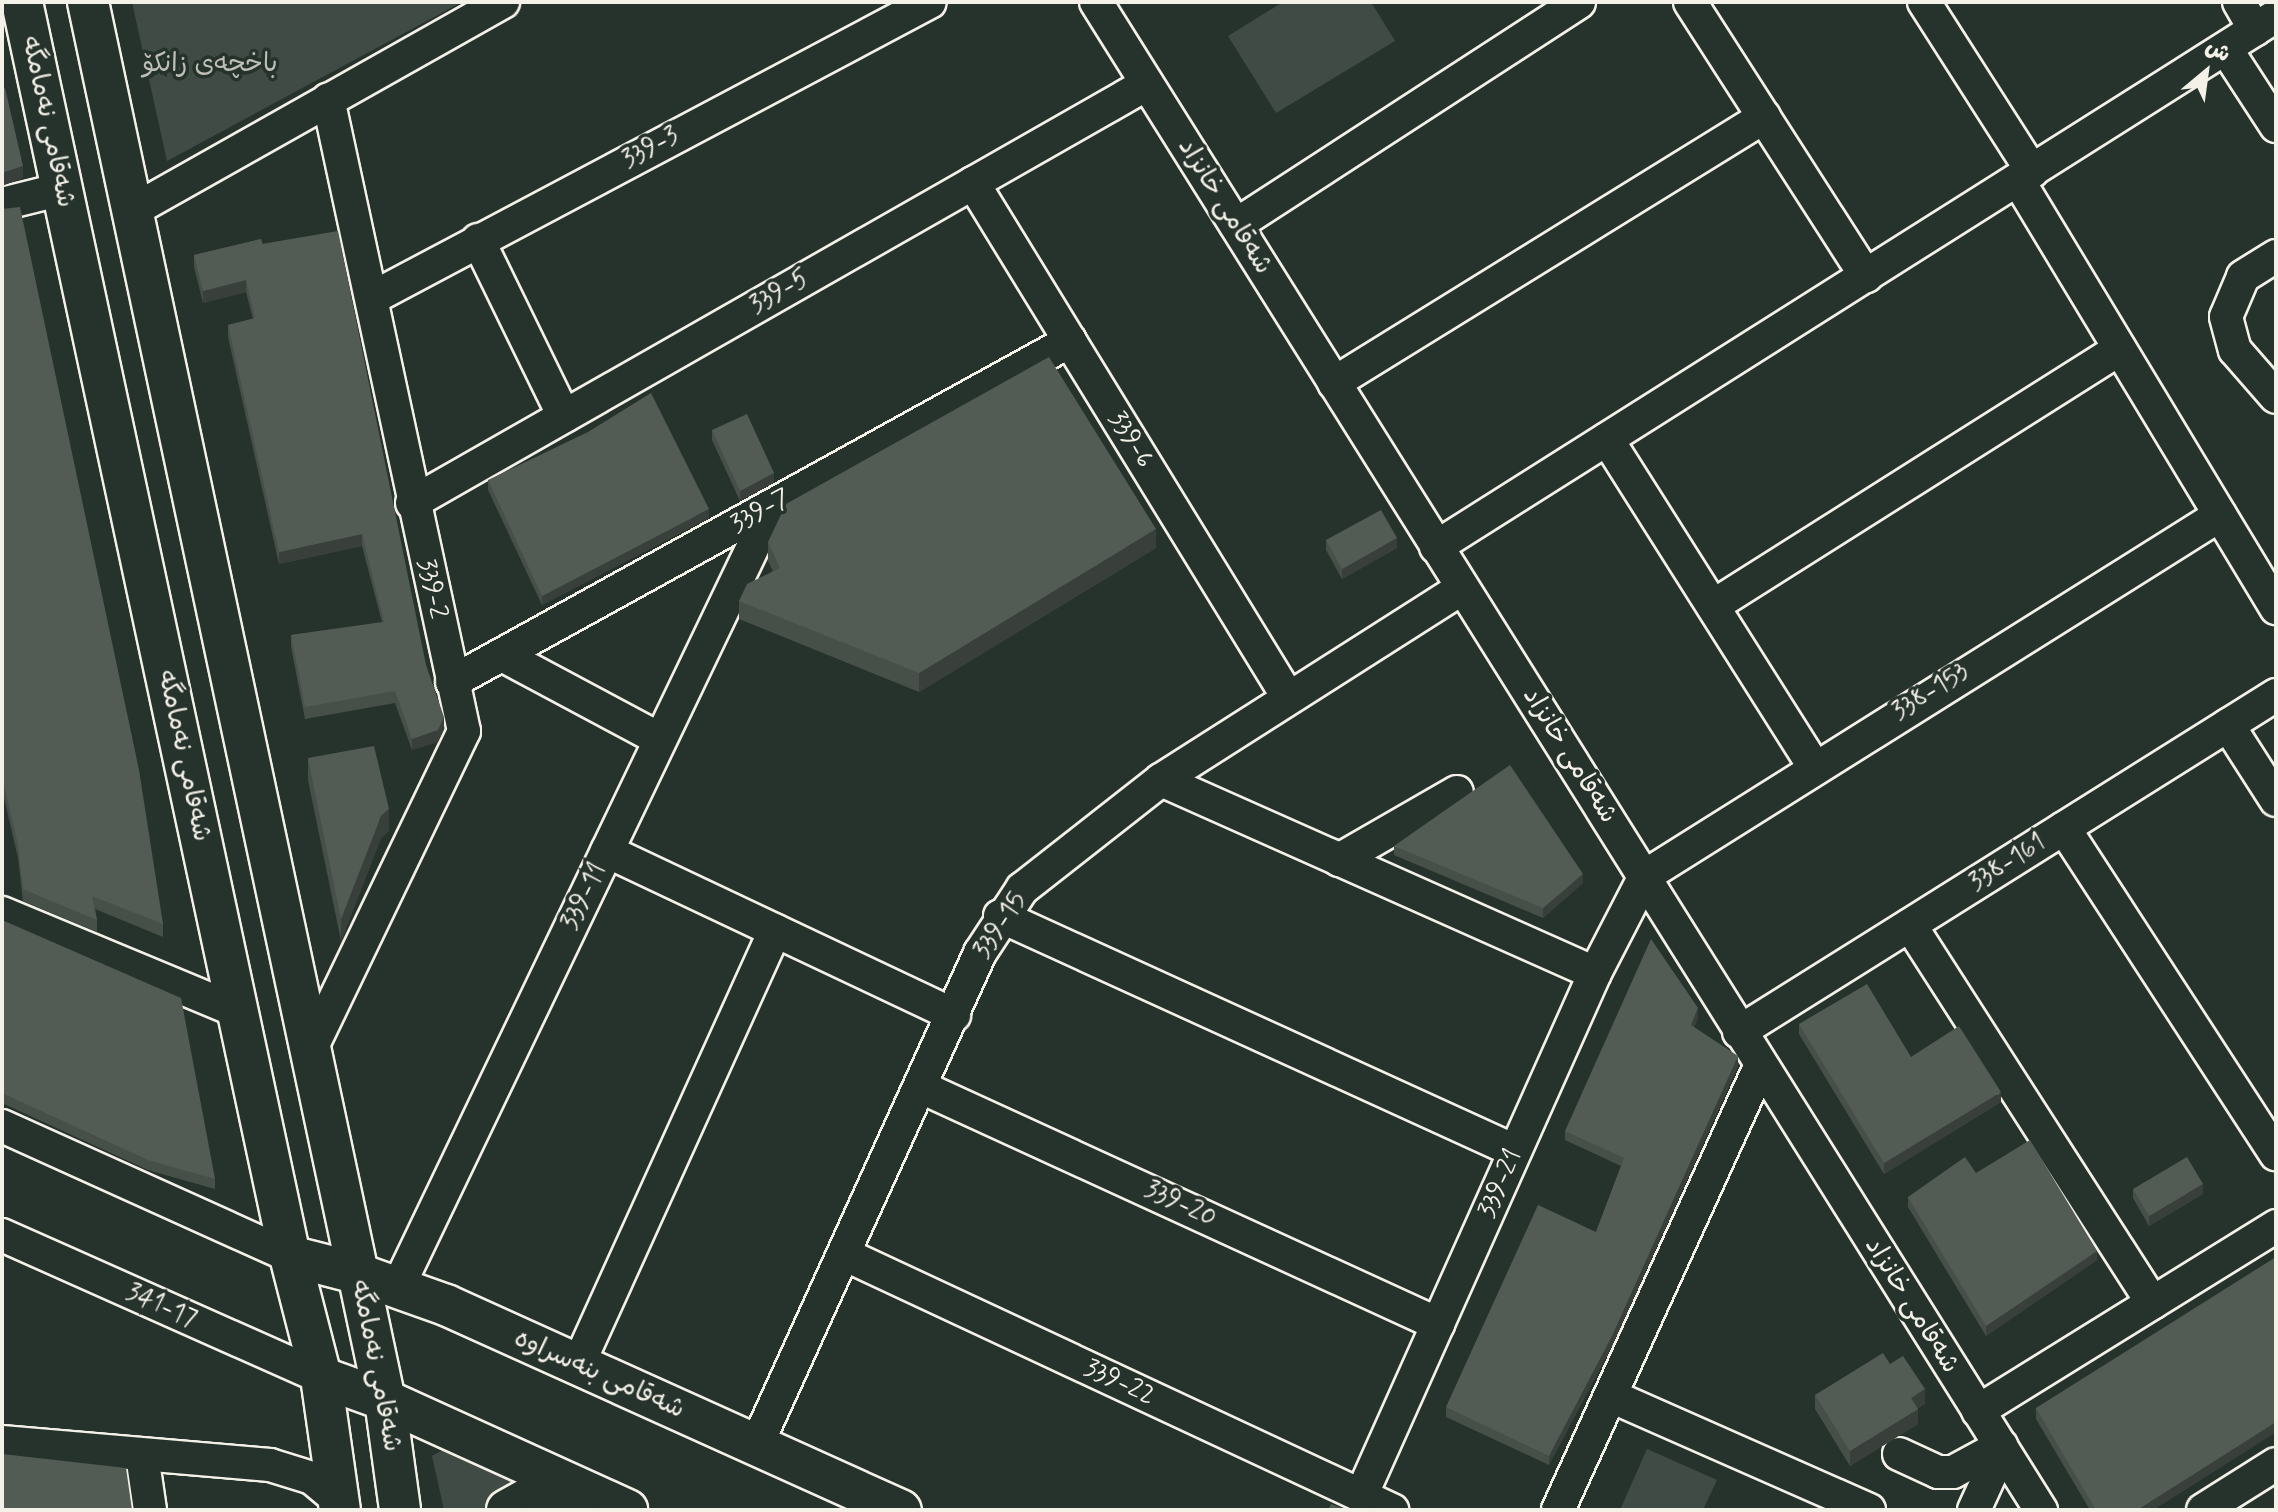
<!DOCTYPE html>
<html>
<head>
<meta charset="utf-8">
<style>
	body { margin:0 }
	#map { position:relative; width:2278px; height:1512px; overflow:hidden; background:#26332d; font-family:Mynerve,"Playpen Sans Arabic",sans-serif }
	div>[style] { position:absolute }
	.green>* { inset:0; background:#414b45 }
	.roads { filter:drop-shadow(2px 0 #f4f1e8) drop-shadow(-2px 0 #f4f1e8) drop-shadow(0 2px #f4f1e8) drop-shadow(0 -2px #f4f1e8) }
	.minor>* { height:32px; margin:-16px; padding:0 16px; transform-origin:16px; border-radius:16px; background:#26332d }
	.major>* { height:40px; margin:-20px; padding:0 20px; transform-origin:20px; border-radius:20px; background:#26332d }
	.wall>* { inset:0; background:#474f49 }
	.shaded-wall>* { inset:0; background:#39403c }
	.building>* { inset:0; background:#525c55 }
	span { translate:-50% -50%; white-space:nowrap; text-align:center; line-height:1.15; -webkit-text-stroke:7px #26332d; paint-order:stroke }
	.park-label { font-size:26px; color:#bebfb7 }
	.street-label { font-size:26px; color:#f4f1e8 }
	.frame { position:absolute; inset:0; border:4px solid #f4f1e8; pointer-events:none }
	.north { position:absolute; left:2166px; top:32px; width:80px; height:80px; -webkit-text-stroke:6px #26332d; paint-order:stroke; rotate:29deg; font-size:22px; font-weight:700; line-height:32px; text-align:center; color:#f4f1e8 }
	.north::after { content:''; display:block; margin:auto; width:28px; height:36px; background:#f4f1e8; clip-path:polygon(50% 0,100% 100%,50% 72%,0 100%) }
</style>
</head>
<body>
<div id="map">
	<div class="green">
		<div style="clip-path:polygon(132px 2px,462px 2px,167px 161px)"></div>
		<div style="clip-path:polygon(1283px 2px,1371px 2px,1395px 41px,1276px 113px,1228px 36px)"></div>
		<div style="clip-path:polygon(445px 1449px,520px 1486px,488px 1510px,444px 1510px,432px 1456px)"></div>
		<div style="clip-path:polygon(1647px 1449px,1717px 1480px,1703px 1510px,1620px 1510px)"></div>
	</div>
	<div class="roads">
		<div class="minor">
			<div style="left:1096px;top:2px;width:1780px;rotate:57.93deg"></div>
			<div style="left:1690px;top:2px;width:326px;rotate:57.3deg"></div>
			<div style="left:1924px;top:2px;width:201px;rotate:57.4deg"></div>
			<div style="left:2239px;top:2px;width:32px;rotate:60deg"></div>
			<div style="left:2226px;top:49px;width:92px;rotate:57deg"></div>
			<div style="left:2018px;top:180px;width:500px;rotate:58.9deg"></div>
			<div style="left:973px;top:183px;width:603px;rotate:58.5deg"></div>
			<div style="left:2px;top:204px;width:62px;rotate:-14deg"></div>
			<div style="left:132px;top:211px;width:426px;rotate:-29.4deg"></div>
			<div style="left:1236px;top:225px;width:409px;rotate:-33deg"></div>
			<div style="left:478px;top:240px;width:196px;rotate:64deg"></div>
			<div style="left:2276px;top:256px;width:39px;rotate:148deg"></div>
			<div style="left:2243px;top:277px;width:43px;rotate:113deg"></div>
			<div style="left:2226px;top:317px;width:34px;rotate:75deg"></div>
			<div style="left:2235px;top:350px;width:62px;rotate:48.9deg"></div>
			<div style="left:374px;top:297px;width:629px;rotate:-27.95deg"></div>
			<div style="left:1334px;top:383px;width:506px;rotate:-31.74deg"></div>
			<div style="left:1607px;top:439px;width:387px;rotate:57.7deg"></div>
			<div style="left:412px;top:503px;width:846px;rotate:-29.69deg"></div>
			<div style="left:1436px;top:547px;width:994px;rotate:-32.3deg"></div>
			<div style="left:1713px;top:606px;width:481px;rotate:-32.3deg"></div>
			<div style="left:502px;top:655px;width:178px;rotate:28.1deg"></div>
			<div style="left:452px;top:682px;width:706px;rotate:-28.89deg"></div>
			<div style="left:2228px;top:725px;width:89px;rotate:57.4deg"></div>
			<div style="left:1161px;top:780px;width:475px;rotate:24deg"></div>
			<div style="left:2064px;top:828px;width:389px;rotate:57deg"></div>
			<div style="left:607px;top:851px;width:384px;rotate:25.3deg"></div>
			<div style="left:1339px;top:860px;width:136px;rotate:-30deg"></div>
			<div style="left:2px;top:913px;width:255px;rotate:22.6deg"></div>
			<div style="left:1000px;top:916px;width:566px;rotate:24.53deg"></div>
			<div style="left:1910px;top:925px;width:449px;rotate:57.3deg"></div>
			<div style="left:1739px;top:1032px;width:634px;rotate:-32.11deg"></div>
			<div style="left:310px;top:1051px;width:355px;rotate:-64.3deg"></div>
			<div style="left:464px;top:731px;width:646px;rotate:-102.14deg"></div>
			<div style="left:921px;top:1087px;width:569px;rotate:24.63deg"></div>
			<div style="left:2px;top:1126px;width:316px;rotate:24.3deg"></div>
			<div style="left:2px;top:1235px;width:349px;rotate:24deg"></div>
			<div style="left:846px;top:1255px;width:603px;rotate:25.03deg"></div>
			<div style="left:398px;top:1287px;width:865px;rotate:-64.38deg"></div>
			<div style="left:578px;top:1365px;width:477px;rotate:-65.6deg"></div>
			<div style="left:1611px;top:1396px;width:282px;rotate:23.8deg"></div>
			<div style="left:1978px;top:1411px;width:351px;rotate:-31.8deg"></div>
			<div style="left:2px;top:1442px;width:269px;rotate:4.9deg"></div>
			<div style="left:270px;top:1465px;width:44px;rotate:17.2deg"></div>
			<div style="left:312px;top:1478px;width:34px;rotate:40deg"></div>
			<div style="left:756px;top:1446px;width:542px;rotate:-65.56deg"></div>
			<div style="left:980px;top:953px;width:77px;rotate:-56.7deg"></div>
			<div style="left:1022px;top:889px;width:177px;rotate:-38.1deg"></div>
			<div style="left:1161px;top:780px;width:357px;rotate:-32.5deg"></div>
			<div style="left:1899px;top:1454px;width:43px;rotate:24.8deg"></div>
			<div style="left:1938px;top:1472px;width:15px"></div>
			<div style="left:1953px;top:1472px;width:55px;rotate:-28.4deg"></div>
			<div style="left:142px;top:1455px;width:56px;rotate:81.7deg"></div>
			<div style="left:1361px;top:1496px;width:573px;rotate:-65.9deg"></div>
			<div style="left:1595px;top:973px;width:109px;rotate:-62.7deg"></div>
			<div style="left:1645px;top:876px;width:679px;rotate:-32.12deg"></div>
			<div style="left:1558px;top:1510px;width:487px;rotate:-65.5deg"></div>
			<div style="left:1974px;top:1510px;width:67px;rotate:-65.3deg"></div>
			<div style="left:2203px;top:1510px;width:86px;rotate:-32.2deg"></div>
		</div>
		<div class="major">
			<div style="left:22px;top:2px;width:1282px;rotate:77.94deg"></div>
			<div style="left:290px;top:1256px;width:125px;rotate:75.6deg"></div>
			<div style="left:321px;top:1377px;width:134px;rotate:81.9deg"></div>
			<div style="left:88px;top:2px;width:1429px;rotate:78.01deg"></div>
			<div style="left:385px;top:1400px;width:111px;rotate:82.2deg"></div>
			<div style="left:290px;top:1256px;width:68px;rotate:14.4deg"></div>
			<div style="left:356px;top:1273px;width:96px;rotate:19.6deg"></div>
			<div style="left:446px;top:1305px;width:499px;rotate:24.3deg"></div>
			<div style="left:321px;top:1377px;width:68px;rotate:19.8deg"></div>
			<div style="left:385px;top:1400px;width:266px;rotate:24.4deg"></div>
			<div style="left:507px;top:1510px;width:35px;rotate:-29deg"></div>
			<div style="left:538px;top:1493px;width:45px;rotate:-1.3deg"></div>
		</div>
	</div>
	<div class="wall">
		<div style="clip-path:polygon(2px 209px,163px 924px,163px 937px,95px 909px,97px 920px,97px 932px,23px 901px,18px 858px,2px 789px)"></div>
		<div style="clip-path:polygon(261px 239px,426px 665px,444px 729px,438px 742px,412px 750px,395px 703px,305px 719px,291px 647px,291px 635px,382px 622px,362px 546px,279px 564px,228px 337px,228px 325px,253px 319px,246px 292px,203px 303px,194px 267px,194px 255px)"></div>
		<div style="clip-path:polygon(712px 430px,774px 482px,740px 501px,712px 440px)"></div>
		<div style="clip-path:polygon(488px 480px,709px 518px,542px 605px,488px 490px)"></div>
		<div style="clip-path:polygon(1326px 540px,1397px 548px,1342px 579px,1326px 550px)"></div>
		<div style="clip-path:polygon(768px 542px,1156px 548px,919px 692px,739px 619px,739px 601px,773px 571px,768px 561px)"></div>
		<div style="clip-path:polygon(308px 758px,389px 831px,381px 838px,341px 941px,308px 780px)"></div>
		<div style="clip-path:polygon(1394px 846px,1583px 883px,1543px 918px,1394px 855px)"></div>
		<div style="clip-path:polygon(2px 920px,215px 1179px,215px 1189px,148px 1170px,2px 1103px)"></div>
		<div style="clip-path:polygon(1698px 1018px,1694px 1027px,1738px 1066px,1612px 1346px,1549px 1465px,1446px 1417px,1446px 1407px,1596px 1232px,1621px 1166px,1565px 1140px,1565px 1131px)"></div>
		<div style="clip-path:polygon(1799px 1024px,1911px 1057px,2001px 1102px,1884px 1174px,1799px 1034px)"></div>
		<div style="clip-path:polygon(1976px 1173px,2097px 1260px,1986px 1336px,1908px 1207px,1908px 1197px)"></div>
		<div style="clip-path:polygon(2133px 1189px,2203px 1194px,2149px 1226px,2133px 1198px)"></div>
		<div style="clip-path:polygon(1890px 1364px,1925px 1404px,1918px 1408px,1918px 1424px,1850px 1466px,1815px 1409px,1815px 1395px)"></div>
		<div style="clip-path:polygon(2036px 1408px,2276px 1432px,2153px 1510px,2090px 1510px,2036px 1419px)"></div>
	</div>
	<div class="shaded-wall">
		<div style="clip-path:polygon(23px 166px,23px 178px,2px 186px,2px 173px)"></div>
		<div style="clip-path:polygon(246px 280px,246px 292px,203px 303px,203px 291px)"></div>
		<div style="clip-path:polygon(774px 473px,774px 482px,740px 501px,740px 491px)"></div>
		<div style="clip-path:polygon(709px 509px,709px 518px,542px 605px,542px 596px)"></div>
		<div style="clip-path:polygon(1156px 529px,1156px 548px,919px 692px,919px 673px)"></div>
		<div style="clip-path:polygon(362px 534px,362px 546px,279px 564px,279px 552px)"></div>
		<div style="clip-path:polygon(1397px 538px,1397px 548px,1342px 579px,1342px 569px)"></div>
		<div style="clip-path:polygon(444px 717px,444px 729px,438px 742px,412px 750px,412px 739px)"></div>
		<div style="clip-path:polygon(389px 809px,389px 831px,381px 838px,341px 941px,341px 919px,381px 816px)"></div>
		<div style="clip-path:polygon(1583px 874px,1583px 883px,1543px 918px,1543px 908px)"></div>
		<div style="clip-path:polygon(1698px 1008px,1698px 1018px,1691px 1035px,1691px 1025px)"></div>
		<div style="clip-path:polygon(1738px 1056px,1738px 1066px,1612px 1346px,1549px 1465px,1549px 1456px)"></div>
		<div style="clip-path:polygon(2001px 1092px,2001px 1102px,1884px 1174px,1884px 1163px)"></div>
		<div style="clip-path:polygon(2203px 1184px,2203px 1194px,2149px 1226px,2149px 1216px)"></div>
		<div style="clip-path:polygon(2097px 1251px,2097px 1260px,1986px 1336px,1986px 1326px)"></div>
		<div style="clip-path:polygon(1925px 1389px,1925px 1404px,1911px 1412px,1911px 1398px)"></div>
		<div style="clip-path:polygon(1918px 1409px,1918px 1424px,1850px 1466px,1850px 1451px)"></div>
		<div style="clip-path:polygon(2276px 1422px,2276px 1432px,2153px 1510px,2137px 1510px)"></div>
	</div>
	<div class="building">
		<div style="clip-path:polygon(5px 88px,23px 166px,2px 173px,2px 89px)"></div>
		<div style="clip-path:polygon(20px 207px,139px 770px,163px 924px,92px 896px,97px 920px,23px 889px,18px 845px,2px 776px,2px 209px)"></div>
		<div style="clip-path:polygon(338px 231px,426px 665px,444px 717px,438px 730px,412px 739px,395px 691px,305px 707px,291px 635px,384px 622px,362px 534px,279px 552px,228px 325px,255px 318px,246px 280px,203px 291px,194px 255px,261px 239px,262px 244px)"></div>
		<div style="clip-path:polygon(1049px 357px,1156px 529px,919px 673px,739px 601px,747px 584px,780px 568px,768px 542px,786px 504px)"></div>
		<div style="clip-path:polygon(651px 393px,709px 509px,542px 596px,488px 480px,588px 432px)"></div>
		<div style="clip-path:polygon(747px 414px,774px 473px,740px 491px,712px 430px)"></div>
		<div style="clip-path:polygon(1381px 510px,1397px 538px,1342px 569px,1326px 540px)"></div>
		<div style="clip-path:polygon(374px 746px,389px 809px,381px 816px,341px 919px,308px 758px)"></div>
		<div style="clip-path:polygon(1510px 765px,1583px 874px,1543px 908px,1394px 846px)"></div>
		<div style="clip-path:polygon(2px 920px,181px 998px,215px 1179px,148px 1160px,2px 1093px)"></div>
		<div style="clip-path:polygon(1651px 939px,1698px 1008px,1691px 1025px,1738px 1056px,1612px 1336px,1549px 1456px,1446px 1407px,1538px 1205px,1596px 1232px,1624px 1158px,1565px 1131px)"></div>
		<div style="clip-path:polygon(1867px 984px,1911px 1057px,1959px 1026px,2001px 1092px,1884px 1163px,1799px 1024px)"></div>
		<div style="clip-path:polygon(2030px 1140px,2097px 1251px,1986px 1326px,1908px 1197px,1965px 1157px,1976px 1173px)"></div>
		<div style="clip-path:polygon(2187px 1157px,2203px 1184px,2149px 1216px,2133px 1189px)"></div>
		<div style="clip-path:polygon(2276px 1257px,2276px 1422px,2137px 1510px,2096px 1510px,2036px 1408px)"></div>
		<div style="clip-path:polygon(1883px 1353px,1890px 1364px,1903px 1356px,1925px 1389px,1911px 1398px,1918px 1409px,1850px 1451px,1815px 1395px)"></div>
		<div style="clip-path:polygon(2px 1454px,126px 1468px,132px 1510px,2px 1510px)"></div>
		<div style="clip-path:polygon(1331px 1504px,1346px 1510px,1328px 1510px)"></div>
	</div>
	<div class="park-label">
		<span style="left:210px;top:65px">باخچەی زانکۆ</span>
	</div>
	<div class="street-label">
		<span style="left:47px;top:122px;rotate:78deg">شەقامی نەمامگە</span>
		<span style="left:651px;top:149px;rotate:-28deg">339-3</span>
		<span style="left:1224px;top:207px;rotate:58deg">شەقامی خانزاد</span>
		<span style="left:780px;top:293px;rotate:-30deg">339-5</span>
		<span style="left:1130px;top:440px;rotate:58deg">339-6</span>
		<span style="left:761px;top:512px;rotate:-29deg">339-7</span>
		<span style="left:431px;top:589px;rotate:77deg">339-2</span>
		<span style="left:1931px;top:693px;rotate:-32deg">338-153</span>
		<span style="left:183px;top:756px;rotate:78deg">شەقامی نەمامگە</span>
		<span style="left:1569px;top:756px;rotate:58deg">شەقامی خانزاد</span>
		<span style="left:2008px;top:864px;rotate:-32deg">338-161</span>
		<span style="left:585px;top:897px;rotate:-64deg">339-11</span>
		<span style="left:1001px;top:926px;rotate:-57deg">339-15</span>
		<span style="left:1501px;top:1184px;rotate:-66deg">339-21</span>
		<span style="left:1180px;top:1205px;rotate:25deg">339-20</span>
		<span style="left:1911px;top:1306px;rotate:58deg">شەقامی خانزاد</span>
		<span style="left:161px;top:1307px;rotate:24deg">341-17</span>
		<span style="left:375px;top:1366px;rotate:79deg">شەقامی نەمامگە</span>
		<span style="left:599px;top:1375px;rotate:24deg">شەقامی بنەسراوە</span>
		<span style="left:1119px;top:1383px;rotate:25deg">339-22</span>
	</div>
	<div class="frame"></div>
	<div class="north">ش</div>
</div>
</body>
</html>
